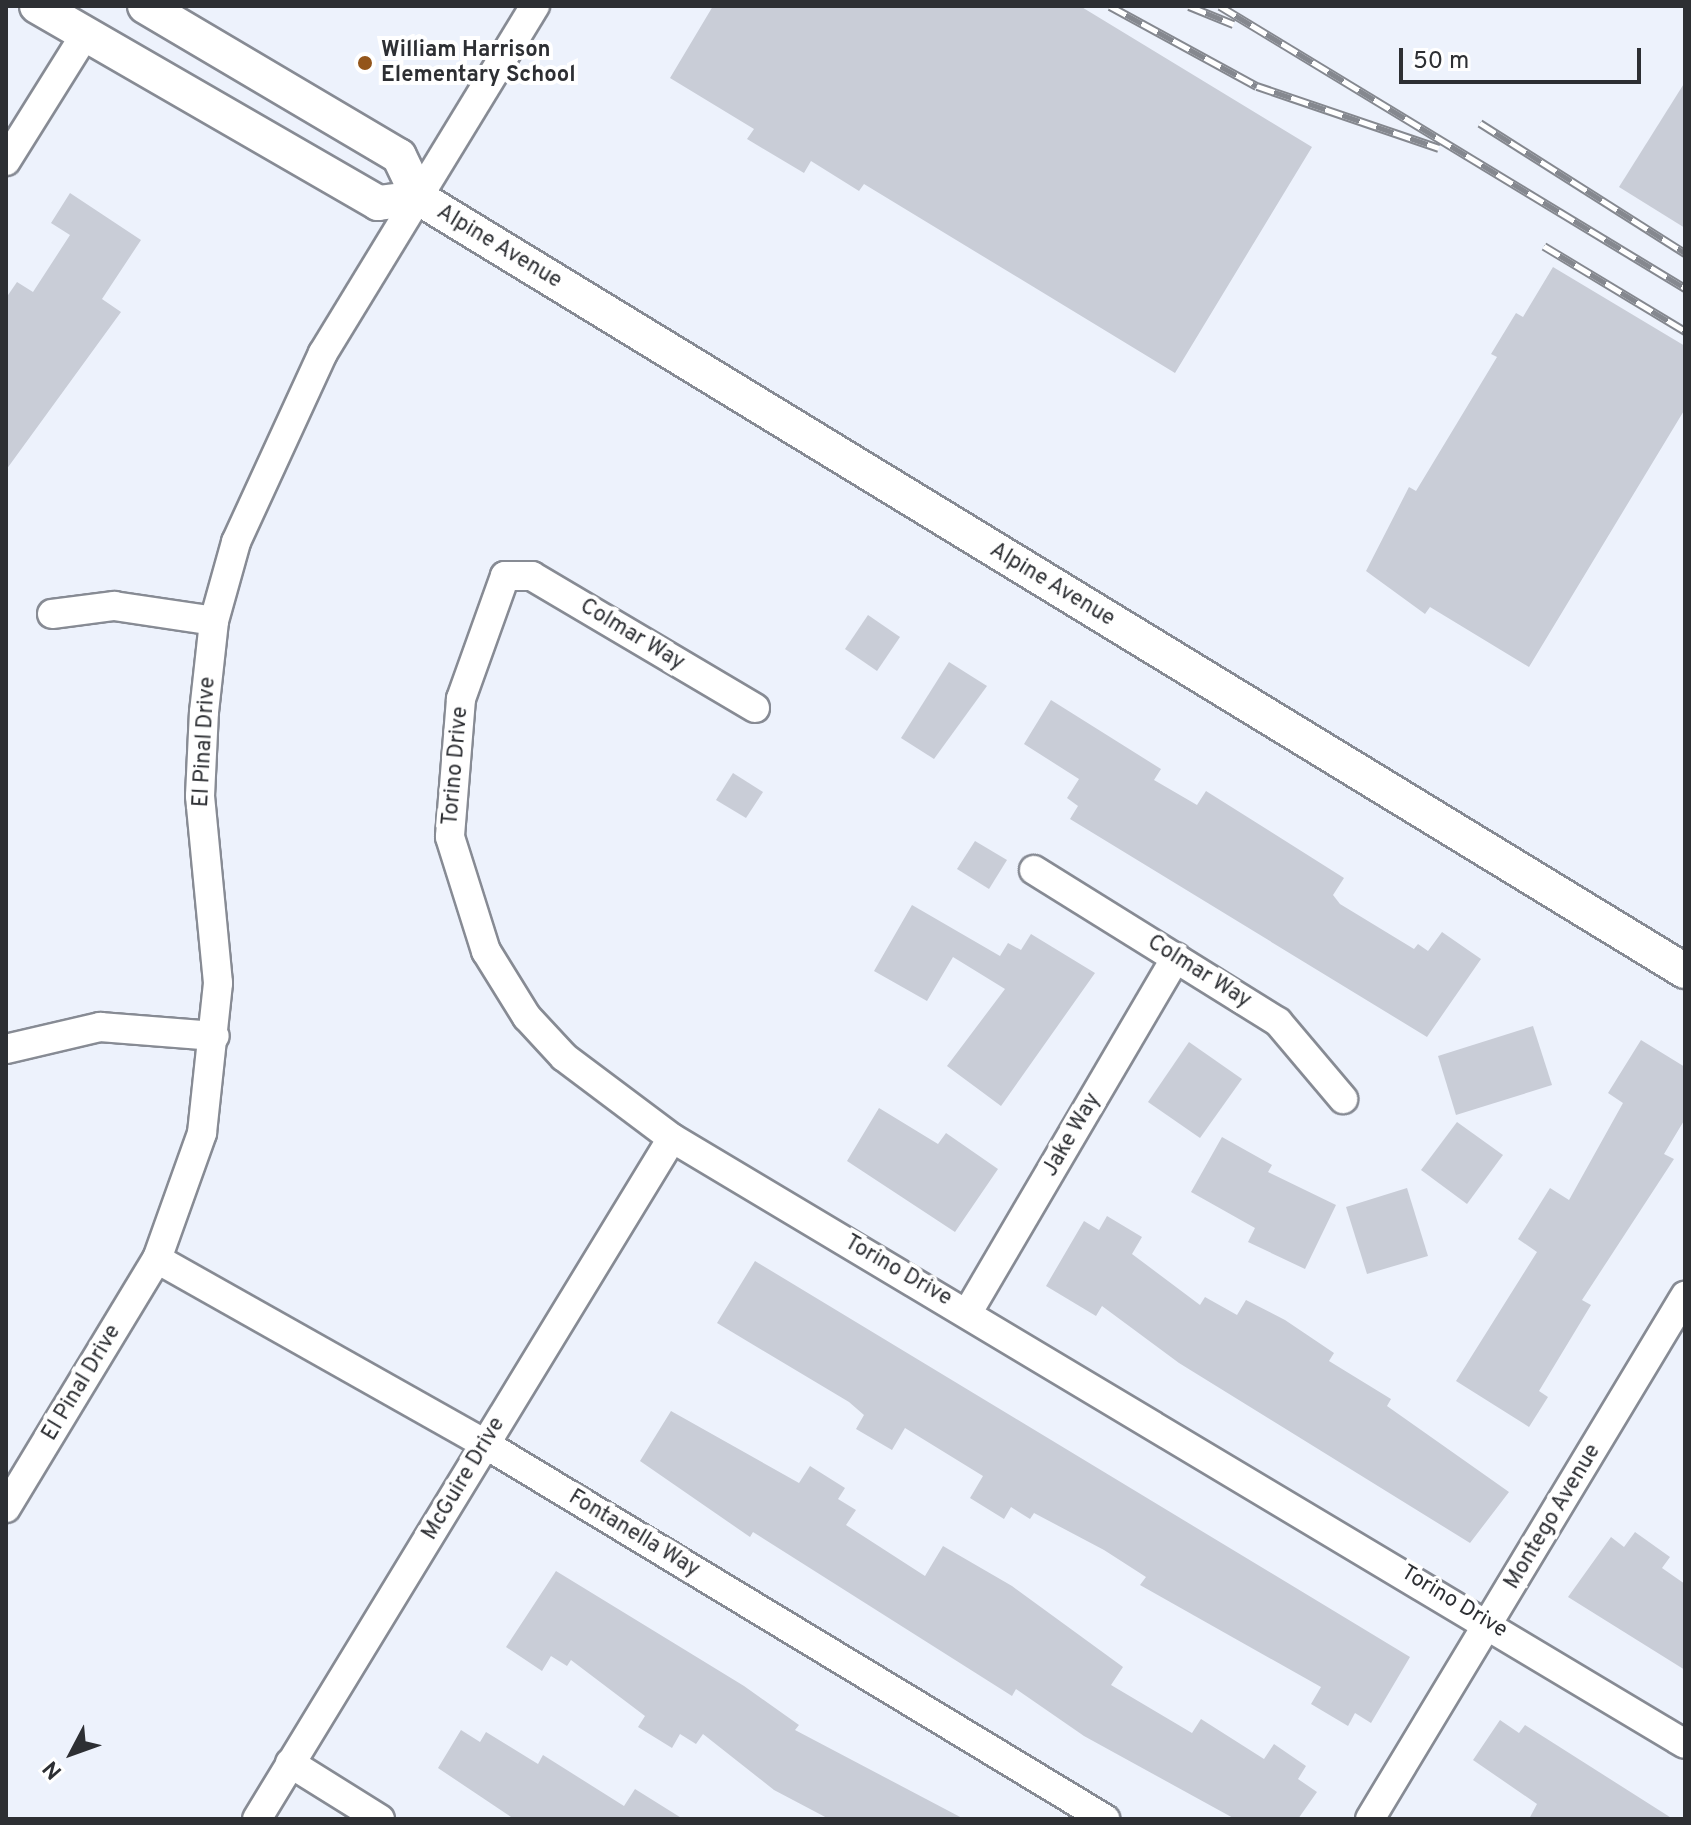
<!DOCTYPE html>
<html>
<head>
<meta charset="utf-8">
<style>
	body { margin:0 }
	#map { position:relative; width:1691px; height:1825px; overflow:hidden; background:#edf2fc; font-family:Overpass,sans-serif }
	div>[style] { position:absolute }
	.building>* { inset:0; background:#c9cdd7 }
	.roads { filter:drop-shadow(2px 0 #878b94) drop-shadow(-2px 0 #878b94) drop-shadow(0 2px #878b94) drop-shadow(0 -2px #878b94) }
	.minor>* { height:28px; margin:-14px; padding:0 14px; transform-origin:14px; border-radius:14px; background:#fff }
	.tertiary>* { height:34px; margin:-17px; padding:0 17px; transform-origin:17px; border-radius:17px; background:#fff }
	.rail>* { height:9px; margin-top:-4.5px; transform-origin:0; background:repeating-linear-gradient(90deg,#fff 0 18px,#85888f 0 36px); box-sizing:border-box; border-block:2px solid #85888f }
	.dots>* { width:22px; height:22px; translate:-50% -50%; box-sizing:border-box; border:4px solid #fff; border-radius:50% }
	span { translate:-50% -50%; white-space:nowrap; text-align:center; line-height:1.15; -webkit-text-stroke:8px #fff; paint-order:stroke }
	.poi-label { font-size:22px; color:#2d2f33; font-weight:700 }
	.left { translate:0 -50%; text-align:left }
	.street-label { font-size:22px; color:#2d2f33 }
	.frame { position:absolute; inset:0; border:8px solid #2d2f33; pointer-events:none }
	.north { position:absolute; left:32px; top:1713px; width:80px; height:80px; -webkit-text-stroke:6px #fff; paint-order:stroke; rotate:229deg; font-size:22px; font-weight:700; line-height:32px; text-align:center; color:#2d2f33 }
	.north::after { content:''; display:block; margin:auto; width:28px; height:36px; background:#2d2f33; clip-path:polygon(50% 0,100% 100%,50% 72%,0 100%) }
	.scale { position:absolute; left:1399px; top:48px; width:242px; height:36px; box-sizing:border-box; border:4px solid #2d2f33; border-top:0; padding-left:10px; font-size:24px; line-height:28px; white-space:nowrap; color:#2d2f33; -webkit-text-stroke:6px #fff; paint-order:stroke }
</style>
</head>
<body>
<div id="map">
	<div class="building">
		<div style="clip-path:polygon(713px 6px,1080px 6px,1312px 147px,1175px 373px,864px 184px,859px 191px,811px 161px,804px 173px,747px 139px,754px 129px,670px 78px)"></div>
		<div style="clip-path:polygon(1685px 82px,1685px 228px,1619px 187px)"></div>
		<div style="clip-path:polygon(70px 193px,141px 240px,102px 299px,121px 312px,6px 470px,6px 298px,17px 282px,33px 292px,70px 235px,51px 223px)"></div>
		<div style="clip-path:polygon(1553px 267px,1685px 346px,1685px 409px,1529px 667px,1430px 607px,1425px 614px,1366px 571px,1409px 487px,1416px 491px,1497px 357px,1491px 354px,1516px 313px,1523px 317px)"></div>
		<div style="clip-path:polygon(868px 615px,900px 637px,877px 671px,845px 649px)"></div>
		<div style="clip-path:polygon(949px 662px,987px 686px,934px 759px,901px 738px)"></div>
		<div style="clip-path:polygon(1051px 700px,1161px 769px,1154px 780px,1197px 805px,1206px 791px,1344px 878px,1333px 895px,1340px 904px,1414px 949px,1418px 944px,1428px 951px,1442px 932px,1481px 959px,1427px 1037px,1070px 819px,1078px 806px,1067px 798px,1079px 779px,1024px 744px)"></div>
		<div style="clip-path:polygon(733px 773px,763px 792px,746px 818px,716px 800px)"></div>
		<div style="clip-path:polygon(975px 841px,1007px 860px,989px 889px,957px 869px)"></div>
		<div style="clip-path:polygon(912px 905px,1000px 956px,1008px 943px,1021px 950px,1031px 934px,1095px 973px,1001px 1106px,947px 1066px,1005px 989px,953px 957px,927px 1001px,874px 971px)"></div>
		<div style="clip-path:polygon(1533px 1026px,1552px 1085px,1456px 1115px,1438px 1056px)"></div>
		<div style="clip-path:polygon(1641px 1040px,1685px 1067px,1685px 1119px,1664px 1154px,1674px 1159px,1582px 1300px,1591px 1305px,1539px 1391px,1548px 1397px,1529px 1427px,1456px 1381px,1537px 1252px,1518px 1239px,1550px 1188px,1569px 1200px,1623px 1103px,1608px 1093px)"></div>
		<div style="clip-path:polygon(1189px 1042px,1242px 1079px,1200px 1138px,1148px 1102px)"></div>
		<div style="clip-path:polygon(879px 1108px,938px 1144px,946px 1133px,998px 1169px,955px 1232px,847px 1161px)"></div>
		<div style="clip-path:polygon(1457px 1122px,1503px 1155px,1467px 1204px,1421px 1170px)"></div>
		<div style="clip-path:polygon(1222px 1137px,1272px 1165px,1268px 1172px,1336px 1205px,1305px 1269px,1248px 1242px,1255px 1228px,1191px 1192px)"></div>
		<div style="clip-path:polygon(1407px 1188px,1428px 1256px,1367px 1274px,1346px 1207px)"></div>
		<div style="clip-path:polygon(1107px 1216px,1142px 1237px,1132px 1254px,1200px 1305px,1205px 1297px,1237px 1315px,1246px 1300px,1285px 1320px,1334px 1353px,1329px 1361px,1391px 1399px,1387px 1406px,1509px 1492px,1470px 1543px,1179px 1363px,1102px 1306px,1096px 1316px,1046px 1286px,1084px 1221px,1099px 1230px)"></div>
		<div style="clip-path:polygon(755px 1261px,1410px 1657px,1371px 1723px,1355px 1713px,1348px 1726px,1311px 1704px,1321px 1687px,1140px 1585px,1146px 1577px,1104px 1550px,1034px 1513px,1030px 1519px,1011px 1507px,1004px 1519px,970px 1498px,983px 1476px,905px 1428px,892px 1450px,856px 1429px,864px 1415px,849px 1402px,717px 1323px)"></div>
		<div style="clip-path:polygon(671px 1411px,799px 1483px,810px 1466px,845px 1488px,838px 1499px,856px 1510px,846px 1525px,925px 1576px,943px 1546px,1012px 1586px,1123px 1667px,1111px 1685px,1192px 1733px,1201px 1719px,1264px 1759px,1274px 1744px,1306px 1766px,1298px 1779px,1317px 1792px,1298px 1819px,1235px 1819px,1084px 1736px,1016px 1689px,1012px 1696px,753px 1532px,750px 1537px,640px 1461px)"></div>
		<div style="clip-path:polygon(1635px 1532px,1670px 1557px,1662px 1568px,1685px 1584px,1685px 1670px,1568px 1597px,1611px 1537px,1624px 1547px)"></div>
		<div style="clip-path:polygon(556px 1571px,744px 1686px,799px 1725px,795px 1730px,964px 1819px,829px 1819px,774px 1790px,703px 1734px,696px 1744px,680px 1734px,672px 1748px,638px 1727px,645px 1716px,571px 1660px,567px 1666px,551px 1656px,542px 1671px,506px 1647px)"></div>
		<div style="clip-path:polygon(1500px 1720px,1519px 1733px,1525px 1725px,1673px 1819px,1529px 1819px,1537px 1804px,1473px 1760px)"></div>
		<div style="clip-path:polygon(461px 1730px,480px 1742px,486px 1732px,538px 1764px,543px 1755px,624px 1806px,635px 1789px,683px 1819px,514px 1819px,438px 1768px)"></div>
	</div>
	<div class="roads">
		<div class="minor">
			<div style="left:6px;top:161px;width:151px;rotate:-58deg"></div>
			<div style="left:52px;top:614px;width:63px;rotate:-7.4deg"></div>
			<div style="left:114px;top:606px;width:101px;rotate:8.5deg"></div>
			<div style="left:755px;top:708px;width:259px;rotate:-149.4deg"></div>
			<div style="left:532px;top:576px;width:27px;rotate:180deg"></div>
			<div style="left:505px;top:576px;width:131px;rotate:109.7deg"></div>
			<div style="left:461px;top:699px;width:138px;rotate:94.6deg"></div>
			<div style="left:450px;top:837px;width:120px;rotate:72.5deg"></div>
			<div style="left:486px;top:951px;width:78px;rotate:58.2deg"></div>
			<div style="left:527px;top:1017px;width:54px;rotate:47.2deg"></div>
			<div style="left:564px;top:1057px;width:135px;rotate:36.9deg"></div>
			<div style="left:672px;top:1138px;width:1180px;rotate:30.89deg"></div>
			<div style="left:1034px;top:870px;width:287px;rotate:31.9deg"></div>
			<div style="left:1278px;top:1022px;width:101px;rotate:49.8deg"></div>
			<div style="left:6px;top:1049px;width:97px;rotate:-13.2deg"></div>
			<div style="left:100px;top:1027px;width:115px;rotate:4.5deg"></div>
			<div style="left:157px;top:1259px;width:377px;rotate:29.4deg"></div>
			<div style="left:485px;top:1444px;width:725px;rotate:31.17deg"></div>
			<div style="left:968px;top:1312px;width:411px;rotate:-59.6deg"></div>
			<div style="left:6px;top:1508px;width:291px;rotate:-58.8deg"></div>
			<div style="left:157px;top:1259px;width:134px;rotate:-70.3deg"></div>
			<div style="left:202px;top:1133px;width:151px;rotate:-83.9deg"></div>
			<div style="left:218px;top:983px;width:188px;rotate:-95.5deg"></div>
			<div style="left:200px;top:796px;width:84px;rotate:-87.3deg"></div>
			<div style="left:204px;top:712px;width:92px;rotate:-83.7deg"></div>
			<div style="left:214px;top:621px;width:82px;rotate:-74.4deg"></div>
			<div style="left:236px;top:542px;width:208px;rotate:-65.3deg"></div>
			<div style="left:323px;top:353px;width:407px;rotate:-58.6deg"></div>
			<div style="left:290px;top:1763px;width:106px;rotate:31.9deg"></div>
			<div style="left:257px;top:1819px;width:797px;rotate:-58.64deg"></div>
			<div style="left:1370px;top:1819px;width:611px;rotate:-58.94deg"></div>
		</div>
		<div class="tertiary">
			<div style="left:37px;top:6px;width:394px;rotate:30deg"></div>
			<div style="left:378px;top:203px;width:41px;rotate:-7deg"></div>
			<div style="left:145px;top:6px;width:295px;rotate:30.6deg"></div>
			<div style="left:399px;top:156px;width:47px;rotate:64.5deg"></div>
			<div style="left:419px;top:198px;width:1483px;rotate:31.41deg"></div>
		</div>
	</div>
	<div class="rail">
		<div style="left:1110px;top:6px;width:167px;rotate:28.6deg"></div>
		<div style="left:1257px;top:86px;width:192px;rotate:18.8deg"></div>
		<div style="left:1189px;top:6px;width:48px;rotate:22.2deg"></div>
		<div style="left:1220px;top:6px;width:544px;rotate:31.23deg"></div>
		<div style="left:1480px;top:123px;width:243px;rotate:32.4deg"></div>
		<div style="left:1544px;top:246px;width:165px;rotate:31.1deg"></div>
	</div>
	<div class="dots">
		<div style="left:365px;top:63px;background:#93551b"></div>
	</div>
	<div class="poi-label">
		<span class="left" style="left:381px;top:63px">William Harrison<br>Elementary School</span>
	</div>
	<div class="street-label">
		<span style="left:499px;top:247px;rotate:31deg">Alpine Avenue</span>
		<span style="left:1052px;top:585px;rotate:31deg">Alpine Avenue</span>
		<span style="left:632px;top:635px;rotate:31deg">Colmar Way</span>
		<span style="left:205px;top:742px;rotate:-87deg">El Pinal Drive</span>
		<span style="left:456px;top:766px;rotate:-85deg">Torino Drive</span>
		<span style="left:1199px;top:972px;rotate:32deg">Colmar Way</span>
		<span style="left:1072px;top:1135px;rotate:-60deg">Jake Way</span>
		<span style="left:898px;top:1271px;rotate:30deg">Torino Drive</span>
		<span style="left:82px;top:1383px;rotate:-59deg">El Pinal Drive</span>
		<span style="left:464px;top:1479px;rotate:-59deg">McGuire Drive</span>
		<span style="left:1553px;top:1517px;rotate:-59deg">Montego Avenue</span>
		<span style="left:634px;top:1534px;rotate:31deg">Fontanella Way</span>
		<span style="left:1454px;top:1602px;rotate:31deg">Torino Drive</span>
	</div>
	<div class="frame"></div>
	<div class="north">N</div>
	<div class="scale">50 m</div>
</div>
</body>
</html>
